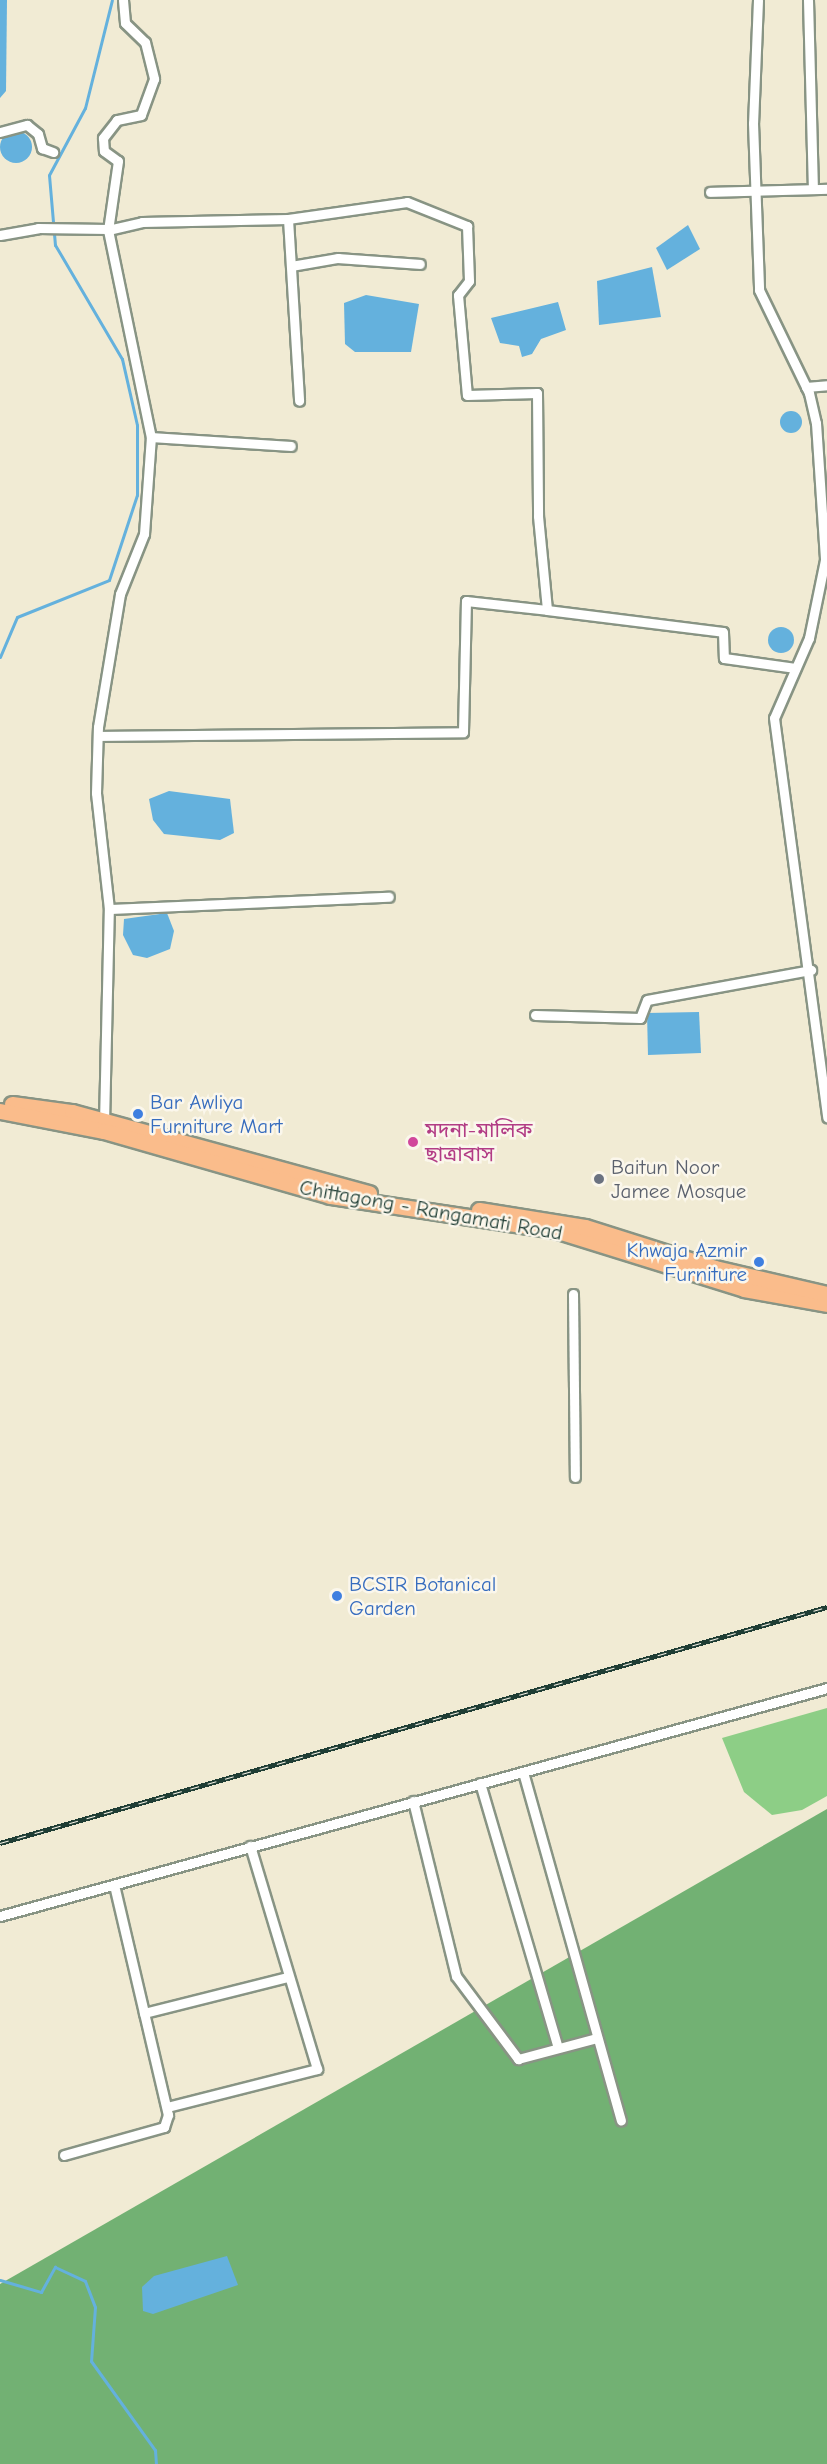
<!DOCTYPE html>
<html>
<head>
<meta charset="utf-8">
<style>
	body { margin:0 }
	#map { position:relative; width:827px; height:2464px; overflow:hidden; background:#f1ebd4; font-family:"Comic Neue","Noto Sans Bengali",sans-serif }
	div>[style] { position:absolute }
	.green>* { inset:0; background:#8dce86 }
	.forest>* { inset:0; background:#72b173 }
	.water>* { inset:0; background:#64b1dd }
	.round { border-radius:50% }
	.stream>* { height:3px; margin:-1.5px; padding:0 1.5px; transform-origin:1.5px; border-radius:1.5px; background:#64b1dd }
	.roads { filter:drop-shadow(2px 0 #889484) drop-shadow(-2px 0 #889484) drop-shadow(0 2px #889484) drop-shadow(0 -2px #889484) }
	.minor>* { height:9px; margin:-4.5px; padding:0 4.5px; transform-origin:4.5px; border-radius:4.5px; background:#fff }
	.trunk>* { height:15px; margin:-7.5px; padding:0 7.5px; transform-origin:7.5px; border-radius:7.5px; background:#fabc8b }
	.rail>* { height:5px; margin-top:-2.5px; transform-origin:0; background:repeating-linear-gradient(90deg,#fbf7ec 0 9px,#1f3d34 0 18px); box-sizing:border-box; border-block:2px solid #1f3d34 }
	.dots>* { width:16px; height:16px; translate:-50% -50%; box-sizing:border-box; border:3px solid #fbf7ec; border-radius:50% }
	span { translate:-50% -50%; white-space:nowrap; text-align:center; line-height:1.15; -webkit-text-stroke:5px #fbf7ec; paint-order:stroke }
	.shop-label { font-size:21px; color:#366cbe }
	.left { translate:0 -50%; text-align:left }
	.right { translate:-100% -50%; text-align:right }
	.hotel-label { font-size:21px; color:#b23c85 }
	.worship-label { font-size:21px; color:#5b616d }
	.street-label { font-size:21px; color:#1f3d34 }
</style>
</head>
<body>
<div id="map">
	<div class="green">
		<div style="clip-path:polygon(827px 1708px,827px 1796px,802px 1810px,772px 1815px,744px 1792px,722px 1738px)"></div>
	</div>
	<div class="forest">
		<div style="clip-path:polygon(827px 1809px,827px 2464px,0 2464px,0 2284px)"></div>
	</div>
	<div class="water">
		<div style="clip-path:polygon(0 0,7px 0,6px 91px,0 98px)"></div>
		<div class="round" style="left:0;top:131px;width:32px;height:32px"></div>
		<div style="clip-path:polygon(688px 225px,700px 249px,667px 270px,656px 248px)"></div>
		<div style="clip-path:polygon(652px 267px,661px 317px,599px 325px,597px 281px)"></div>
		<div style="clip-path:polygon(366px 295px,419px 304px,411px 352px,355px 352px,345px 344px,344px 303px)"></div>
		<div style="clip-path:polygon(558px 302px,566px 330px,541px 339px,532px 354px,522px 357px,519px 346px,500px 343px,491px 318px)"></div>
		<div class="round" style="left:780px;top:411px;width:22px;height:22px"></div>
		<div class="round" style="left:768px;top:627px;width:26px;height:26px"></div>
		<div style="clip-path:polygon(169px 791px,230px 799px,234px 833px,220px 840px,164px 834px,153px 820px,149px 799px)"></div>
		<div style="clip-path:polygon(167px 913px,174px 931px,170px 949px,147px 958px,133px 955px,123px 935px,124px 919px)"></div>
		<div style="clip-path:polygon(699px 1012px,701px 1053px,648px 1055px,647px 1013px)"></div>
		<div style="clip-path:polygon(227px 2256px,238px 2285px,153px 2314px,143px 2311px,142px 2287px,154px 2276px)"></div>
	</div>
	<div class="stream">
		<div style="left:0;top:657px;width:43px;rotate:-67deg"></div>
		<div style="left:17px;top:617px;width:99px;rotate:-21.9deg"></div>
		<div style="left:109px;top:580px;width:89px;rotate:-71.8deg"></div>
		<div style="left:137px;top:495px;width:70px;rotate:-90deg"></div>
		<div style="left:137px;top:425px;width:68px;rotate:-102.8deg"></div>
		<div style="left:122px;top:359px;width:132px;rotate:-120.4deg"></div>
		<div style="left:55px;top:245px;width:70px;rotate:-94.9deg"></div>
		<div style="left:49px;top:175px;width:76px;rotate:-61.8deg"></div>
		<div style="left:85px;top:108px;width:111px;rotate:-76deg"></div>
		<div style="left:0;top:2280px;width:43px;rotate:16.3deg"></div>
		<div style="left:41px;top:2292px;width:29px;rotate:-61deg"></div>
		<div style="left:55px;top:2267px;width:33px;rotate:25deg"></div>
		<div style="left:85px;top:2281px;width:28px;rotate:69deg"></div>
		<div style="left:95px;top:2307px;width:54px;rotate:94.2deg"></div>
		<div style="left:91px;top:2361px;width:110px;rotate:54.3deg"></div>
		<div style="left:155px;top:2450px;width:14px;rotate:86deg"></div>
	</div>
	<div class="roads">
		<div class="minor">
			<div style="left:123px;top:0;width:23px;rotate:85deg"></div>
			<div style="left:125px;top:23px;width:28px;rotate:44deg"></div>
			<div style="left:145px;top:42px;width:38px;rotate:76deg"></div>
			<div style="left:154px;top:79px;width:38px;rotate:110deg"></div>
			<div style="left:141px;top:115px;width:25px;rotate:168deg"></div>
			<div style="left:117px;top:120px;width:23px;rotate:128deg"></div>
			<div style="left:103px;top:138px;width:13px;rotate:86deg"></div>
			<div style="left:104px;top:151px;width:17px;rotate:36deg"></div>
			<div style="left:118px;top:161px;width:70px;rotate:98.2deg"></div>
			<div style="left:108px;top:230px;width:211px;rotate:78.3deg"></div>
			<div style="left:758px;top:0;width:123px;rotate:92.3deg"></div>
			<div style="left:753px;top:123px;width:167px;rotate:87.9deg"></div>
			<div style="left:759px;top:290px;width:114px;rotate:64.1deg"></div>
			<div style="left:809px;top:393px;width:31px;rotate:77deg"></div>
			<div style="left:816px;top:423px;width:137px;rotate:86.2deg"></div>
			<div style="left:825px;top:560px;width:80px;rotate:101.6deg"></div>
			<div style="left:809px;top:638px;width:87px;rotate:113.6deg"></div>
			<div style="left:774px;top:718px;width:403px;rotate:82.4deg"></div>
			<div style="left:808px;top:0;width:189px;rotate:88.5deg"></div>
			<div style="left:0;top:132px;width:28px;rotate:-15deg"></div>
			<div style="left:27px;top:125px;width:14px;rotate:39deg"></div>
			<div style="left:38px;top:134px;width:15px;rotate:74deg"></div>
			<div style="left:42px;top:148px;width:12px;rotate:20deg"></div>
			<div style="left:710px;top:192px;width:117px;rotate:-1.5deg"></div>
			<div style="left:288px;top:219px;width:120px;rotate:-8.1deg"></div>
			<div style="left:407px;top:202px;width:65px;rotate:21.8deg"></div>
			<div style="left:467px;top:226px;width:55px;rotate:87.9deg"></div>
			<div style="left:469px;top:281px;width:18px;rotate:128deg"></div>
			<div style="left:458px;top:295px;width:100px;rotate:84.9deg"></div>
			<div style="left:467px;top:395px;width:70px;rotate:-1.6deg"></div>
			<div style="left:537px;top:393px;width:123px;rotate:89.5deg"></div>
			<div style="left:538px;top:516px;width:94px;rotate:84.5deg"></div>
			<div style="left:547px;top:610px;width:177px;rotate:7.1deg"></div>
			<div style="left:723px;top:632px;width:26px;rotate:88deg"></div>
			<div style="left:724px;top:658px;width:72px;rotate:8deg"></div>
			<div style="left:108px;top:230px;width:35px;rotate:-13deg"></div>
			<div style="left:142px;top:222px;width:146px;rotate:-1.2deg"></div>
			<div style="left:288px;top:219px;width:182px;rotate:86.5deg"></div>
			<div style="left:0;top:235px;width:39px;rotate:-10deg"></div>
			<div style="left:38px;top:228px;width:70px;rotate:0.8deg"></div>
			<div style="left:291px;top:266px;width:48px;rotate:-9.7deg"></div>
			<div style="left:338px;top:258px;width:82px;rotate:4.2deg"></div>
			<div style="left:806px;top:387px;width:21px;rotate:-5deg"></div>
			<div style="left:98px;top:736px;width:365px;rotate:-0.6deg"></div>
			<div style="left:463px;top:732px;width:131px;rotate:-88.7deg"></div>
			<div style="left:466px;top:601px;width:81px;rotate:6.3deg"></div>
			<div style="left:109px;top:909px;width:280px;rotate:-2.5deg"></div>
			<div style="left:535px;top:1015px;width:105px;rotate:1.6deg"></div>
			<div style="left:640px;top:1018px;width:19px;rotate:-69deg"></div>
			<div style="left:647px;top:1000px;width:167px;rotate:-10.4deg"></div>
			<div style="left:104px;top:1123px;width:214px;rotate:-88.7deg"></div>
			<div style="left:109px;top:909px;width:117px;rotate:-96.4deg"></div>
			<div style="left:96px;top:793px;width:66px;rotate:-88.3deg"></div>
			<div style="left:98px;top:727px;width:135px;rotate:-80.6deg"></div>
			<div style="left:120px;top:594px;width:65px;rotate:-68.2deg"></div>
			<div style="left:144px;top:534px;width:97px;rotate:-85.9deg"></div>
			<div style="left:151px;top:437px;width:140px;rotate:3.7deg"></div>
			<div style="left:573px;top:1294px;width:183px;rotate:89.4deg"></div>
			<div style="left:523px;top:1772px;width:362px;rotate:74.3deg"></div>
			<div style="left:480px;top:1783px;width:276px;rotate:73.6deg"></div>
			<div style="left:413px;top:1801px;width:180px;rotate:76.2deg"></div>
			<div style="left:456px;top:1976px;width:104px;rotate:53.2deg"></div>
			<div style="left:518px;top:2059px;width:82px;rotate:-14.9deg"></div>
			<div style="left:0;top:1916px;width:858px;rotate:-15.41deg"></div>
			<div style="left:144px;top:2013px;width:147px;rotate:-14.1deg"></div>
			<div style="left:167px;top:2107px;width:155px;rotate:-14.2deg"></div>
			<div style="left:317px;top:2069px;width:233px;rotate:-106.7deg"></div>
			<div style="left:64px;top:2155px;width:104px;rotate:-15.6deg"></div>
			<div style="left:164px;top:2127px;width:13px;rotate:-72deg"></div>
			<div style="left:168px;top:2115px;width:236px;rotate:-103.2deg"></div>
		</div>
		<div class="trunk">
			<div style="left:12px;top:1104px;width:61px;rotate:7.6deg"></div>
			<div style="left:72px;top:1112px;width:308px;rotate:15.3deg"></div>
			<div style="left:0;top:1111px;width:106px;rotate:10.9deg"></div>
			<div style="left:104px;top:1131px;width:235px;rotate:16deg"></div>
			<div style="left:330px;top:1196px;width:228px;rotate:8.6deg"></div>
			<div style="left:555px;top:1230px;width:198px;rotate:17.3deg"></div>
			<div style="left:744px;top:1289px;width:84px;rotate:10.2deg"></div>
			<div style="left:479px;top:1210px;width:107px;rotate:9.1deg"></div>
			<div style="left:585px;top:1227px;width:136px;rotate:17.5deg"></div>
			<div style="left:715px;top:1268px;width:115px;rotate:13.1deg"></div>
		</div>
	</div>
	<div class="rail">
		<div style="left:0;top:1843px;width:860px;rotate:-15.93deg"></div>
	</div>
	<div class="dots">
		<div style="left:138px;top:1114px;background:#3f7fe0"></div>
		<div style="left:413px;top:1142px;background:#d1479c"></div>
		<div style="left:599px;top:1179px;background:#6b7280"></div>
		<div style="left:759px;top:1262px;background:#3f7fe0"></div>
		<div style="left:337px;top:1596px;background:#3f7fe0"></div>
	</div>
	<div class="shop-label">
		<span class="left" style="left:150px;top:1114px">Bar Awliya<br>Furniture Mart</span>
		<span class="right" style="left:747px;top:1262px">Khwaja Azmir<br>Furniture</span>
		<span class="left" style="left:349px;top:1596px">BCSIR Botanical<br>Garden</span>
	</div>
	<div class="hotel-label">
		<span class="left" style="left:425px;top:1142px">মদনা-মালিক<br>ছাত্রাবাস</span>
	</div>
	<div class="worship-label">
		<span class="left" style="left:611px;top:1179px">Baitun Noor<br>Jamee Mosque</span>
	</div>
	<div class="street-label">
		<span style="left:431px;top:1210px;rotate:10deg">Chittagong - Rangamati Road</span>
	</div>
</div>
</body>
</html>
